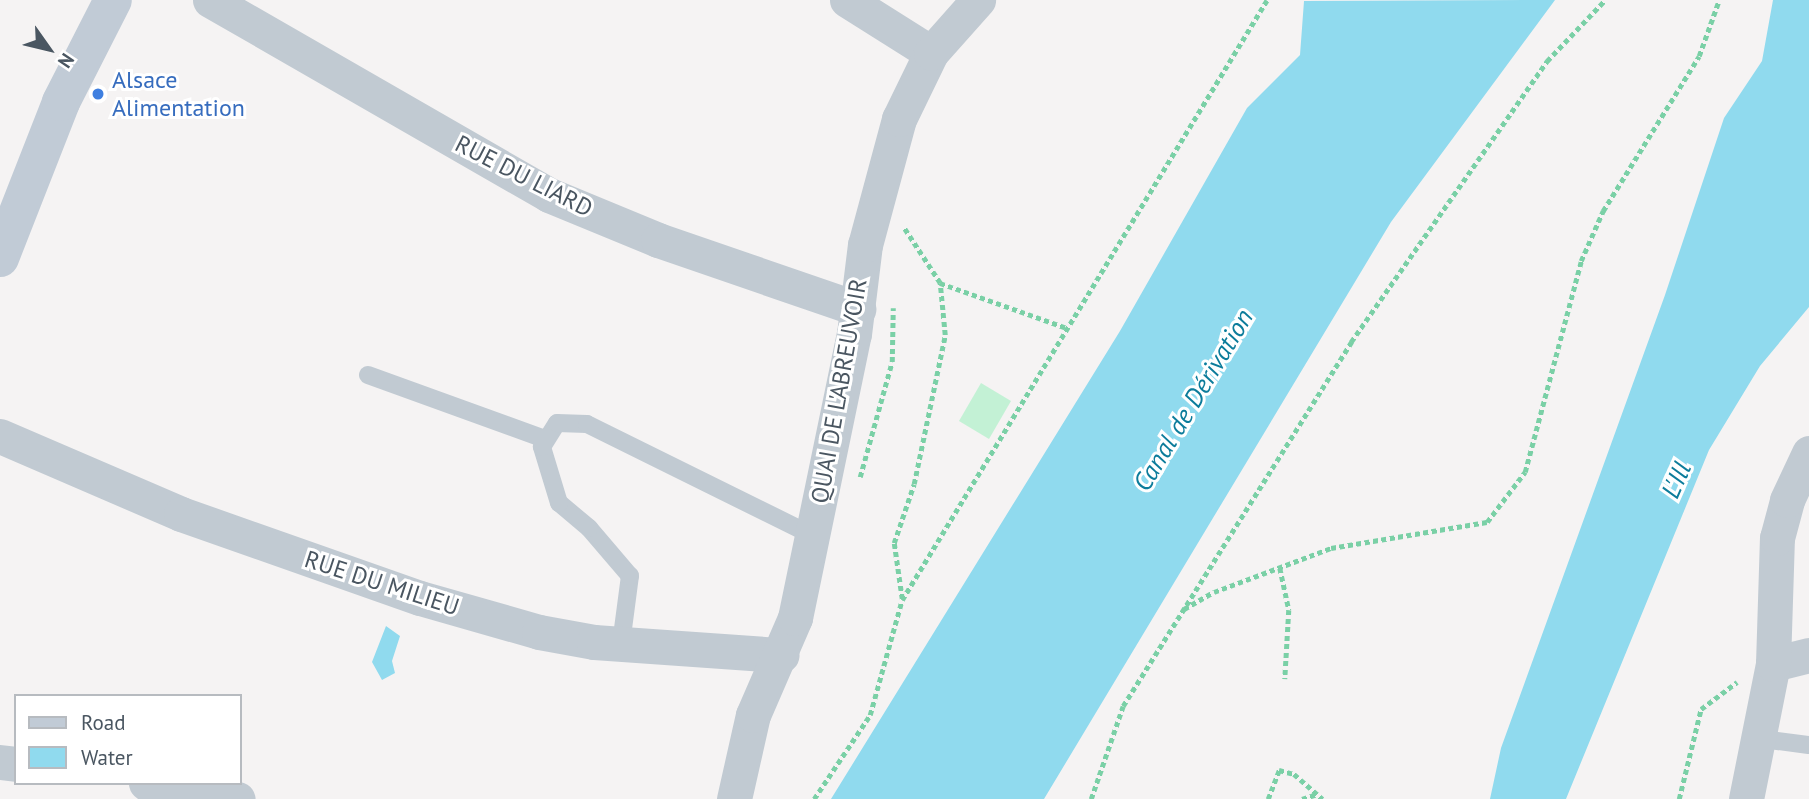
<!DOCTYPE html>
<html>
<head>
<meta charset="utf-8">
<style>
	body { margin:0 }
	#map { position:relative; width:1809px; height:799px; overflow:hidden; background:#f5f3f3; font-family:"PT Sans",sans-serif }
	div>[style] { position:absolute }
	.green>* { inset:0; background:#c3f1d5 }
	.water>* { inset:0; background:#90daee }
	.path>* { height:4.5px; margin-top:-2.25px; transform-origin:0; background:repeating-linear-gradient(90deg,#7ad0a6 0 5px,transparent 0 8.5px) }
	.service>* { height:18px; margin:-9px; padding:0 9px; transform-origin:9px; border-radius:9px; background:#c1cad2 }
	.minor>* { height:35px; margin:-17.5px; padding:0 17.5px; transform-origin:17.5px; border-radius:17.5px; background:#c1cad2 }
	.secondary>* { height:38px; margin:-19px; padding:0 19px; transform-origin:19px; border-radius:19px; background:#c1cbd6 }
	.dots>* { width:19px; height:19px; translate:-50% -50%; box-sizing:border-box; border:4px solid #fff; border-radius:50% }
	span { translate:-50% -50%; white-space:nowrap; text-align:center; line-height:1.15; -webkit-text-stroke:6px #fff; paint-order:stroke }
	.shop-label { font-size:24px; color:#366cbe }
	.left { translate:0 -50%; text-align:left }
	.street-label { font-size:24px; color:#4a5661 }
	.water-label { font-size:26px; color:#0c7c9b; font-style:italic }
	.legend { position:absolute; left:14px; top:694px; width:228px; height:91px; box-sizing:border-box; background:#fff; border:2px solid #b7bbc0; margin:0; padding:9px 12px; list-style:none; font-size:21px; color:#4a5661 }
	.legend li { display:flex; align-items:center; gap:14px; height:35px }
	.legend b { width:35px; border:2px solid #b7bbc0 }
	.north { position:absolute; left:14px; top:14px; width:70px; height:70px; -webkit-text-stroke:5px #fff; paint-order:stroke; rotate:124deg; font-size:19px; font-weight:700; line-height:28px; text-align:center; color:#4a5661 }
	.north::after { content:''; display:block; margin:auto; width:24px; height:32px; background:#4a5661; clip-path:polygon(50% 0,100% 100%,50% 72%,0 100%) }
</style>
</head>
<body>
<div id="map">
	<div class="green">
		<div style="clip-path:polygon(981px 383px,1011px 401px,989px 439px,959px 421px)"></div>
	</div>
	<div class="water">
		<div style="clip-path:polygon(1555px 0,1391px 222px,1044px 799px,831px 799px,1120px 331px,1247px 108px,1300px 55px,1304px 1px)"></div>
		<div style="clip-path:polygon(1773px 0,1809px 0,1809px 307px,1760px 366px,1709px 450px,1566px 799px,1490px 799px,1501px 748px,1665px 295px,1724px 118px,1762px 61px)"></div>
		<div style="clip-path:polygon(386px 626px,400px 636px,392px 661px,395px 673px,382px 680px,372px 662px)"></div>
	</div>
	<div class="path">
		<div style="left:940px;top:283px;width:135px;rotate:19.5deg"></div>
		<div style="left:860px;top:477px;width:119px;rotate:-74.5deg"></div>
		<div style="left:892px;top:362px;width:54px;rotate:-88.9deg"></div>
		<div style="left:1280px;top:568px;width:43px;rotate:77.9deg"></div>
		<div style="left:1289px;top:610px;width:69px;rotate:93.3deg"></div>
		<div style="left:902px;top:599px;width:57px;rotate:-98.1deg"></div>
		<div style="left:894px;top:543px;width:62px;rotate:-71.3deg"></div>
		<div style="left:914px;top:484px;width:152px;rotate:-78.2deg"></div>
		<div style="left:945px;top:335px;width:52px;rotate:-95.5deg"></div>
		<div style="left:940px;top:283px;width:66px;rotate:-123.2deg"></div>
		<div style="left:1184px;top:609px;width:34px;rotate:-30deg"></div>
		<div style="left:1214px;top:592px;width:125px;rotate:-20.6deg"></div>
		<div style="left:1331px;top:548px;width:158px;rotate:-9.5deg"></div>
		<div style="left:1487px;top:522px;width:63px;rotate:-52.8deg"></div>
		<div style="left:1525px;top:472px;width:218px;rotate:-75.1deg"></div>
		<div style="left:1581px;top:261px;width:55px;rotate:-66.3deg"></div>
		<div style="left:1603px;top:211px;width:182px;rotate:-58.2deg"></div>
		<div style="left:1699px;top:56px;width:59px;rotate:-70.3deg"></div>
		<div style="left:814px;top:799px;width:101px;rotate:-56.3deg"></div>
		<div style="left:870px;top:715px;width:119px;rotate:-74.5deg"></div>
		<div style="left:902px;top:600px;width:702px;rotate:-58.69deg"></div>
		<div style="left:1091px;top:799px;width:98px;rotate:-71deg"></div>
		<div style="left:1123px;top:706px;width:430px;rotate:-57.9deg"></div>
		<div style="left:1351px;top:342px;width:343px;rotate:-55.1deg"></div>
		<div style="left:1547px;top:61px;width:84px;rotate:-46.4deg"></div>
		<div style="left:1268px;top:799px;width:31px;rotate:-69deg"></div>
		<div style="left:1279px;top:770px;width:16px;rotate:15deg"></div>
		<div style="left:1294px;top:774px;width:38px;rotate:41deg"></div>
		<div style="left:1302px;top:799px;width:16px;rotate:-18deg"></div>
		<div style="left:1679px;top:799px;width:93px;rotate:-76.3deg"></div>
		<div style="left:1701px;top:709px;width:45px;rotate:-36.9deg"></div>
	</div>
	<div class="service">
		<div style="left:368px;top:375px;width:188px;rotate:19.9deg"></div>
		<div style="left:621px;top:644px;width:69px;rotate:-82.5deg"></div>
		<div style="left:630px;top:576px;width:63px;rotate:-130.5deg"></div>
		<div style="left:589px;top:528px;width:39px;rotate:-140deg"></div>
		<div style="left:559px;top:503px;width:59px;rotate:-106.9deg"></div>
		<div style="left:542px;top:447px;width:28px;rotate:-58deg"></div>
		<div style="left:557px;top:423px;width:30px;rotate:2deg"></div>
		<div style="left:587px;top:424px;width:251px;rotate:26.3deg"></div>
		<div style="left:1762px;top:739px;width:47px;rotate:7.3deg"></div>
	</div>
	<div class="minor">
		<div style="left:210px;top:0;width:391px;rotate:29.9deg"></div>
		<div style="left:549px;top:195px;width:118px;rotate:22.4deg"></div>
		<div style="left:658px;top:240px;width:212px;rotate:19deg"></div>
		<div style="left:847px;top:0;width:99px;rotate:32.2deg"></div>
		<div style="left:0;top:436px;width:197px;rotate:23.3deg"></div>
		<div style="left:181px;top:514px;width:253px;rotate:19.4deg"></div>
		<div style="left:420px;top:598px;width:124px;rotate:15.9deg"></div>
		<div style="left:539px;top:632px;width:56px;rotate:10.3deg"></div>
		<div style="left:594px;top:642px;width:188px;rotate:4deg"></div>
		<div style="left:1773px;top:664px;width:37px;rotate:-14deg"></div>
		<div style="left:0;top:762px;width:16px;rotate:7deg"></div>
		<div style="left:146px;top:783px;width:93px;rotate:9.9deg"></div>
		<div style="left:734px;top:799px;width:86px;rotate:-77.3deg"></div>
		<div style="left:753px;top:715px;width:106px;rotate:-66.6deg"></div>
		<div style="left:795px;top:618px;width:290px;rotate:-78.3deg"></div>
		<div style="left:854px;top:334px;width:90px;rotate:-83deg"></div>
		<div style="left:865px;top:245px;width:131px;rotate:-74.9deg"></div>
		<div style="left:899px;top:119px;width:73px;rotate:-64.1deg"></div>
		<div style="left:931px;top:53px;width:71px;rotate:-48.4deg"></div>
		<div style="left:1746px;top:799px;width:138px;rotate:-78.7deg"></div>
		<div style="left:1773px;top:664px;width:126px;rotate:-88.2deg"></div>
		<div style="left:1777px;top:538px;width:39px;rotate:-75deg"></div>
		<div style="left:1787px;top:500px;width:52px;rotate:-64.9deg"></div>
	</div>
	<div class="secondary">
		<div style="left:0;top:258px;width:168px;rotate:-68.6deg"></div>
		<div style="left:61px;top:102px;width:114px;rotate:-63deg"></div>
	</div>
	<div class="dots">
		<div style="left:98px;top:94px;background:#3f7fe0"></div>
	</div>
	<div class="shop-label">
		<span class="left" style="left:112px;top:94px">Alsace<br>Alimentation</span>
	</div>
	<div class="street-label">
		<span style="left:524px;top:176px;rotate:27deg">RUE DU LIARD</span>
		<span style="left:839px;top:391px;rotate:-80deg">QUAI DE L'ABREUVOIR</span>
		<span style="left:382px;top:583px;rotate:18deg">RUE DU MILIEU</span>
	</div>
	<div class="water-label">
		<span style="left:1193px;top:400px;rotate:-59deg">Canal de Dérivation</span>
		<span style="left:1676px;top:480px;rotate:-66deg">L'Ill</span>
	</div>
	<ul class="legend">
	<li><b style="height:9px;background:#c1cbd6"></b>Road</li>
	<li><b style="height:19px;background:#90daee"></b>Water</li>
	</ul>
	<div class="north">N</div>
</div>
</body>
</html>
